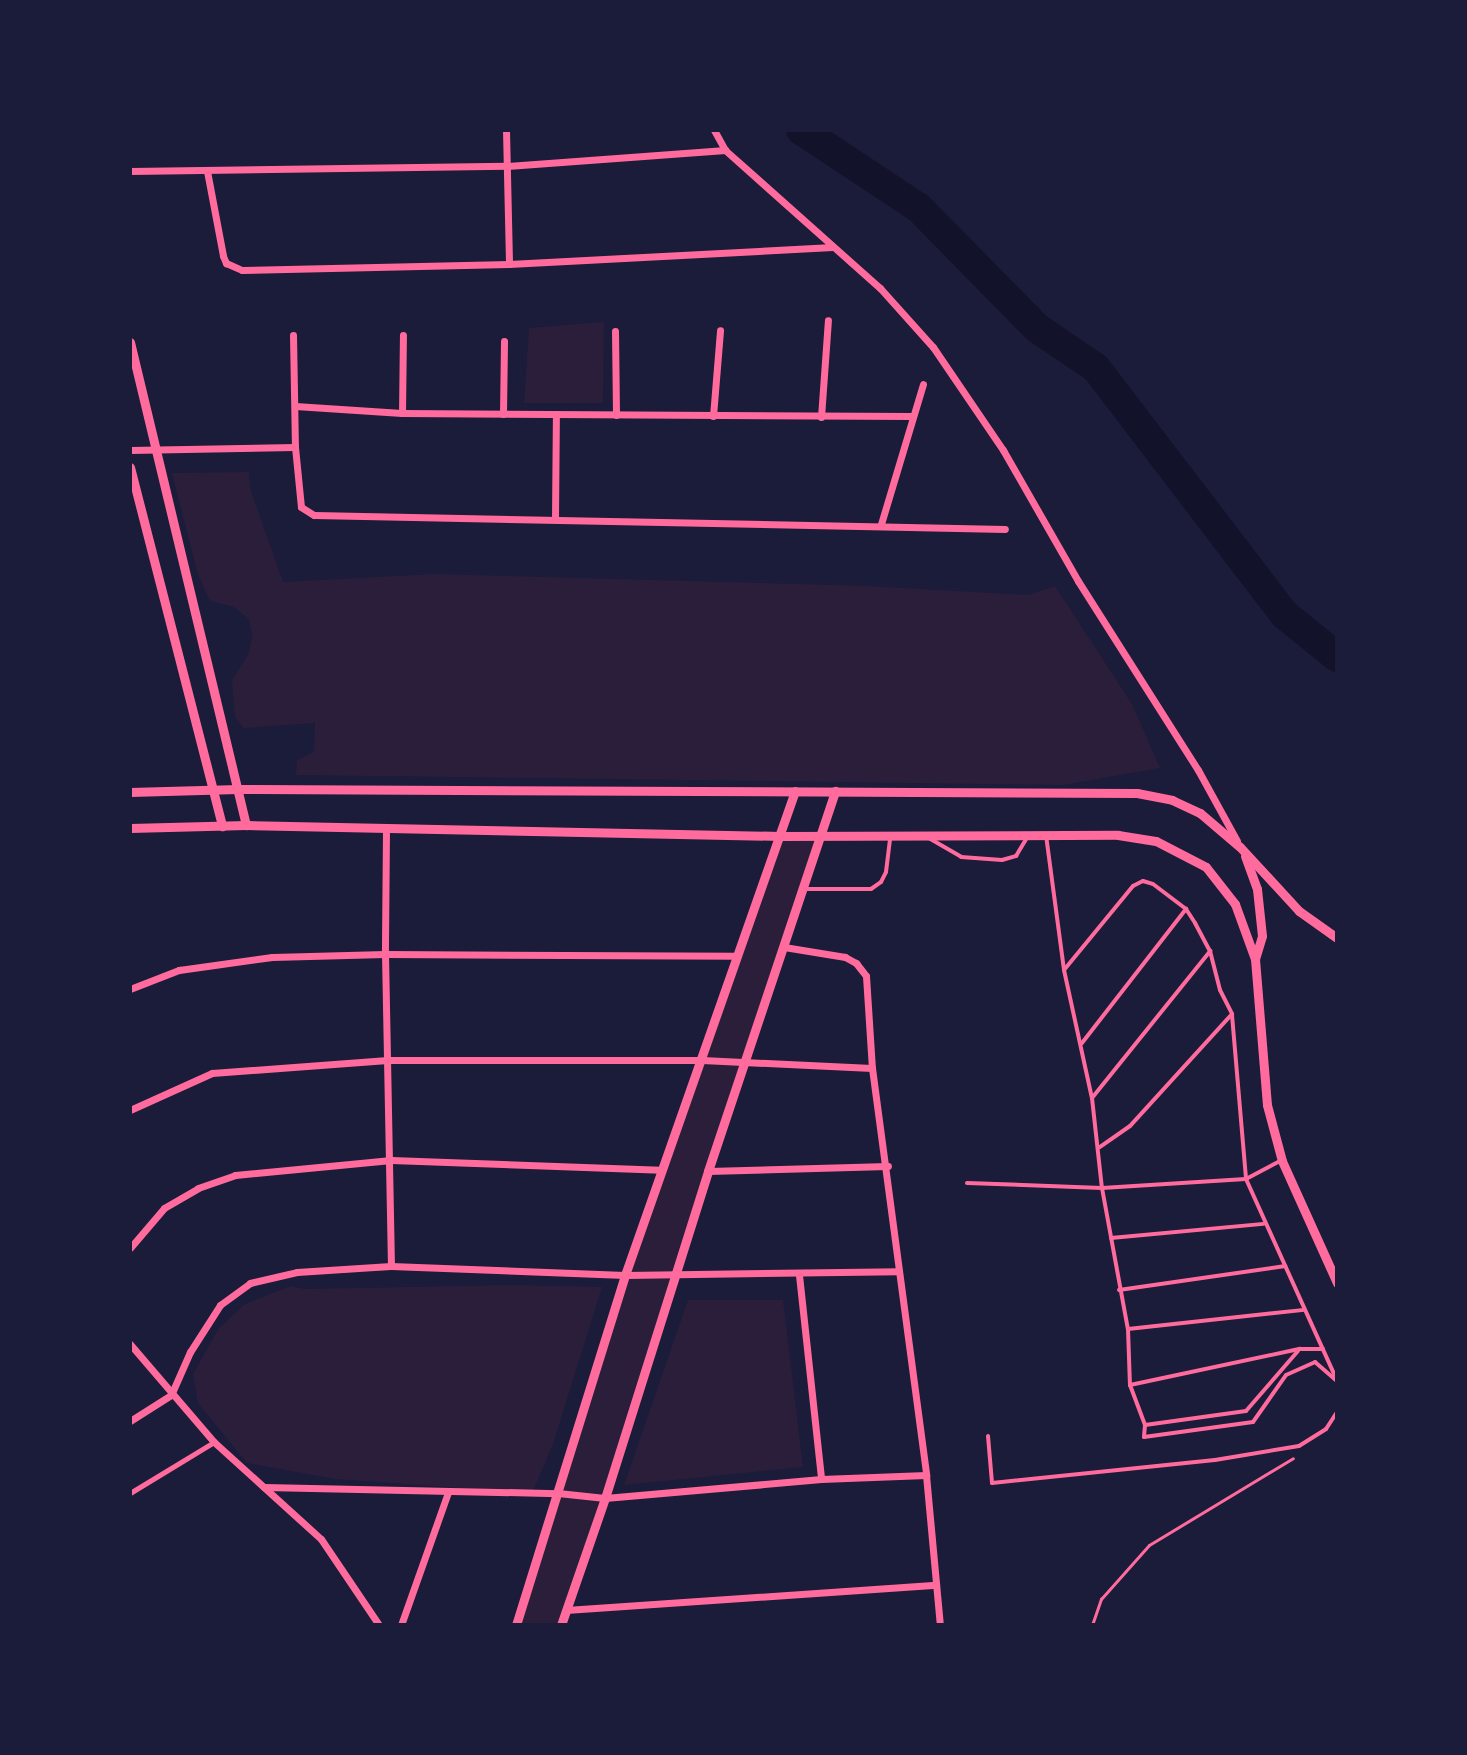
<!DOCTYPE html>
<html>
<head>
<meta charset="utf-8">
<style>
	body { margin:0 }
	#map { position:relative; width:1467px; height:1755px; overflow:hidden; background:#1b1b3a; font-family:Quicksand,sans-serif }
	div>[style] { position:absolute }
	.green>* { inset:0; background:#2a1e3b }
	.river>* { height:30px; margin:-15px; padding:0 15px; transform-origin:15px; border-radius:15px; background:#12122b }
	.path>* { height:3px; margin:-1.5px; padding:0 1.5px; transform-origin:1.5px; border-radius:1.5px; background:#ff6b9d }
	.service>* { height:4px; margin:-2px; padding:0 2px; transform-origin:2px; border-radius:2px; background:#ff6b9d }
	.pedestrian>* { height:5px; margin:-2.5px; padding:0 2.5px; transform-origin:2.5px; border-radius:2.5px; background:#ff6b9d }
	.minor>* { height:7px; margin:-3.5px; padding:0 3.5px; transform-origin:3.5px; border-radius:3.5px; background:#ff6b9d }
	.tertiary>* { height:9px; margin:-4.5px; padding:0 4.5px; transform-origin:4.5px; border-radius:4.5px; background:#ff6b9d }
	span { translate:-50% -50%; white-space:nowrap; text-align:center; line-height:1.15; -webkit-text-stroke:7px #1b1b3a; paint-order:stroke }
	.frame { position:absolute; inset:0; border:132px solid #1b1b3a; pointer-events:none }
</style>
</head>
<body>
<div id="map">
	<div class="green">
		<div style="clip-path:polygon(604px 322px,603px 403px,524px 403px,529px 328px)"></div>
		<div style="clip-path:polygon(249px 472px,250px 488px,283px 582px,434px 574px,868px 586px,1028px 595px,1055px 586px,1132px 704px,1160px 768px,1063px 785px,296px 775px,297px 760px,314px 752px,315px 723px,244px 728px,235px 717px,232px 680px,249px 653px,252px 636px,249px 619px,234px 607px,210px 601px,198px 575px,172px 473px)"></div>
		<div style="clip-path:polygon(819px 838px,742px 1061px,704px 1059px,782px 839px)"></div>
		<div style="clip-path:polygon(703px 1061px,744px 1063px,673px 1273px,626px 1274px)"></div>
		<div style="clip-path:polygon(626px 1277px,672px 1277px,605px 1497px,559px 1493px)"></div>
		<div style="clip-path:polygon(515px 1285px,602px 1287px,553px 1444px,532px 1493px,335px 1479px,247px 1463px,198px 1403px,193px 1374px,219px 1328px,245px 1304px,291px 1286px,304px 1289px)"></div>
		<div style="clip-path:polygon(688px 1300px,783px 1300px,803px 1467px,624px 1485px)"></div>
		<div style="clip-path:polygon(559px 1494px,604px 1498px,561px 1625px,517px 1625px)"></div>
	</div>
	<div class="river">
		<div style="left:801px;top:130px;width:141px;rotate:33.5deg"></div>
		<div style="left:919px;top:208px;width:168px;rotate:45.5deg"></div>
		<div style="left:1037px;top:328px;width:71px;rotate:34.1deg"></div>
		<div style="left:1096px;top:368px;width:310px;rotate:52.6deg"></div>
		<div style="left:1284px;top:614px;width:68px;rotate:39.1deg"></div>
	</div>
	<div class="path">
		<div style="left:1092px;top:1625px;width:28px;rotate:-71deg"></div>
		<div style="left:1101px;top:1599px;width:72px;rotate:-48.4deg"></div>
		<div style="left:1149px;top:1545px;width:168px;rotate:-31.1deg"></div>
	</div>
	<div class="service">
		<div style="left:1046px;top:835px;width:136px;rotate:82.4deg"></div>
		<div style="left:1064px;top:970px;width:131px;rotate:77.7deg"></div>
		<div style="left:1092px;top:1098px;width:91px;rotate:83.7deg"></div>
		<div style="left:1102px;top:1188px;width:143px;rotate:79.6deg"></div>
		<div style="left:1128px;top:1329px;width:56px;rotate:88deg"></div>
		<div style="left:1130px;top:1385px;width:43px;rotate:69.4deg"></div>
		<div style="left:1145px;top:1425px;width:12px;rotate:95deg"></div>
		<div style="left:1144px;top:1437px;width:110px;rotate:-7.8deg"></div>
		<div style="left:1253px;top:1422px;width:57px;rotate:-54.9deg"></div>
		<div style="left:1286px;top:1375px;width:32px;rotate:-24deg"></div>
		<div style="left:1315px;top:1362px;width:29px;rotate:41deg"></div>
		<div style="left:927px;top:837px;width:39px;rotate:30deg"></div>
		<div style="left:961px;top:857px;width:41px;rotate:4.2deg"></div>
		<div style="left:1002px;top:860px;width:15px;rotate:-16deg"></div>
		<div style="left:1016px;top:856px;width:23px;rotate:-59deg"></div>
		<div style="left:803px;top:889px;width:68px"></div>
		<div style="left:871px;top:889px;width:12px;rotate:-35deg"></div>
		<div style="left:881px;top:882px;width:11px;rotate:-63deg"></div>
		<div style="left:886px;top:872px;width:34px;rotate:-83deg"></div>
		<div style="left:1064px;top:970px;width:109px;rotate:-50.6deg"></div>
		<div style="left:1133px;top:886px;width:11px;rotate:-27deg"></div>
		<div style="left:1143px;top:881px;width:10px;rotate:17deg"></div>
		<div style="left:1153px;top:884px;width:41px;rotate:37.1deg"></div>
		<div style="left:1186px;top:909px;width:17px;rotate:57deg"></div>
		<div style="left:1195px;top:923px;width:32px;rotate:62deg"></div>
		<div style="left:1210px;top:951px;width:40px;rotate:75.6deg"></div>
		<div style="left:1220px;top:990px;width:27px;rotate:63deg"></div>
		<div style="left:1232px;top:1014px;width:151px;rotate:132.3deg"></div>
		<div style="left:1130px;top:1126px;width:37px;rotate:145deg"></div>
		<div style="left:1232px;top:1015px;width:165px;rotate:85.1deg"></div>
		<div style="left:1246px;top:1179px;width:218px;rotate:65.7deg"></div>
		<div style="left:1082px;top:1043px;width:170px;rotate:-52.2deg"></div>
		<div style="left:1092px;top:1098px;width:189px;rotate:-51.2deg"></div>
		<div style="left:967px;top:1183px;width:135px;rotate:2.1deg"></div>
		<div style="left:1102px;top:1188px;width:144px;rotate:-3.6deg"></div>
		<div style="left:1246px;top:1179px;width:38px;rotate:-28deg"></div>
		<div style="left:1111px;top:1238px;width:153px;rotate:-5.3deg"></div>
		<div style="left:1119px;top:1290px;width:168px;rotate:-8.2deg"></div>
		<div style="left:1128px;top:1329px;width:177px;rotate:-6.2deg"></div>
		<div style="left:1130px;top:1385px;width:174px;rotate:-12deg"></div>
		<div style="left:1300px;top:1349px;width:23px"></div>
		<div style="left:1145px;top:1425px;width:102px;rotate:-7.9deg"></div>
		<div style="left:1246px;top:1411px;width:79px;rotate:-49.1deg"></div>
		<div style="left:988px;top:1436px;width:47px;rotate:85.1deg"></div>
		<div style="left:992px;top:1483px;width:224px;rotate:-5.9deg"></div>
		<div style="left:1215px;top:1460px;width:85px;rotate:-9.5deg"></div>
		<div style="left:1299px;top:1446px;width:32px;rotate:-32deg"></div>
		<div style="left:1326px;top:1429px;width:20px;rotate:-57deg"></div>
	</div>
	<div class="pedestrian">
		<div style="left:130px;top:1493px;width:98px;rotate:-31.3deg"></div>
	</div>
	<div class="minor">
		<div style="left:506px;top:130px;width:134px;rotate:88.7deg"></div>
		<div style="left:714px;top:130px;width:23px;rotate:61deg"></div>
		<div style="left:725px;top:150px;width:208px;rotate:41.7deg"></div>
		<div style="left:880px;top:288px;width:79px;rotate:48.1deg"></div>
		<div style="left:933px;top:347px;width:125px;rotate:55.8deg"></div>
		<div style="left:1003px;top:450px;width:151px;rotate:60.2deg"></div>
		<div style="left:1078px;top:581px;width:224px;rotate:57.6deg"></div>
		<div style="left:1198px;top:770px;width:81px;rotate:61.2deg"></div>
		<div style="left:130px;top:171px;width:377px;rotate:-0.8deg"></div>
		<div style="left:507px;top:166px;width:219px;rotate:-4.2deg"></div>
		<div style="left:207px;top:171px;width:86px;rotate:79.3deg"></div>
		<div style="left:223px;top:256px;width:8px;rotate:67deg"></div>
		<div style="left:226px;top:263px;width:17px;rotate:24deg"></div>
		<div style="left:242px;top:270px;width:267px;rotate:-1.3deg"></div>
		<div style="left:509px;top:264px;width:324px;rotate:-3deg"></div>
		<div style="left:615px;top:331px;width:84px;rotate:89.3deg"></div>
		<div style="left:293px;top:335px;width:112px;rotate:89deg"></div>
		<div style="left:295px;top:447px;width:60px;rotate:84.3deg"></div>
		<div style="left:301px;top:507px;width:15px;rotate:32deg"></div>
		<div style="left:314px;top:515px;width:691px;rotate:1.16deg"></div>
		<div style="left:295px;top:406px;width:107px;rotate:3.7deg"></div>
		<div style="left:402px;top:413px;width:510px;rotate:0.34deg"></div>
		<div style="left:402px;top:413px;width:78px;rotate:-89.3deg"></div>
		<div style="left:503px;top:414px;width:73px;rotate:-89.2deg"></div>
		<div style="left:713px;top:416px;width:86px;rotate:-85.3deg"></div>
		<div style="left:821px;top:417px;width:97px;rotate:-85.9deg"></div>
		<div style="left:130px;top:450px;width:165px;rotate:-1deg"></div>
		<div style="left:555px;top:519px;width:105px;rotate:-89.5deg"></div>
		<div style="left:881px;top:524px;width:146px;rotate:-73.3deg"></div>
		<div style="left:386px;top:830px;width:124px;rotate:90.5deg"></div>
		<div style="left:385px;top:954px;width:312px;rotate:88.9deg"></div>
		<div style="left:784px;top:947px;width:62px;rotate:9.3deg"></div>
		<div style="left:845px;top:957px;width:13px;rotate:29deg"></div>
		<div style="left:856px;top:963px;width:16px;rotate:52deg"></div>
		<div style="left:866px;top:976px;width:92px;rotate:86.3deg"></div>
		<div style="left:872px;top:1068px;width:411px;rotate:82.4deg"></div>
		<div style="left:926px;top:1475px;width:151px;rotate:84.7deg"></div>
		<div style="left:130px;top:989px;width:53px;rotate:-21.2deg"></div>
		<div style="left:179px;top:970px;width:94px;rotate:-8deg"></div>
		<div style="left:272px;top:957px;width:113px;rotate:-1.5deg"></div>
		<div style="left:385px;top:954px;width:352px;rotate:0.3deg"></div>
		<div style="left:130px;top:1110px;width:90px;rotate:-24.3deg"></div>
		<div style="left:212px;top:1073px;width:176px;rotate:-4.2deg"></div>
		<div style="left:388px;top:1060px;width:314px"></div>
		<div style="left:702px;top:1060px;width:170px;rotate:2.7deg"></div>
		<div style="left:708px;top:1171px;width:180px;rotate:-1.6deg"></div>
		<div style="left:130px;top:1248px;width:52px;rotate:-49.6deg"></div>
		<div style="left:164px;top:1208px;width:39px;rotate:-30deg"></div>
		<div style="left:198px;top:1188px;width:39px;rotate:-19deg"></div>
		<div style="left:235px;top:1175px;width:157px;rotate:-5.5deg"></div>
		<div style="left:391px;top:1160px;width:269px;rotate:2.1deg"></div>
		<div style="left:799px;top:1275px;width:205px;rotate:83.8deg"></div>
		<div style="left:130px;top:1344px;width:129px;rotate:49.4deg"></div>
		<div style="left:214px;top:1442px;width:144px;rotate:42.2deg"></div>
		<div style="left:321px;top:1539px;width:104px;rotate:56deg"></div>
		<div style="left:130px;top:1421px;width:49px;rotate:-32.4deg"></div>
		<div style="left:171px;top:1395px;width:47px;rotate:-66.2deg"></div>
		<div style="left:190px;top:1352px;width:56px;rotate:-57.4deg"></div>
		<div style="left:220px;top:1305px;width:37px;rotate:-36deg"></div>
		<div style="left:250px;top:1283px;width:48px;rotate:-13.2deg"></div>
		<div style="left:297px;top:1272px;width:94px;rotate:-3.7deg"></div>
		<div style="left:391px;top:1266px;width:234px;rotate:2.2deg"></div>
		<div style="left:625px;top:1275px;width:274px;rotate:-0.8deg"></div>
		<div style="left:264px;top:1487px;width:294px;rotate:1.2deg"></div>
		<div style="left:558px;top:1493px;width:47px;rotate:6.1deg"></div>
		<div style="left:605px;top:1498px;width:217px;rotate:-5deg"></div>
		<div style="left:821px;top:1479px;width:105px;rotate:-2.2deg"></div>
		<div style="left:566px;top:1610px;width:371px;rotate:-3.9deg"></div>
		<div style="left:401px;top:1625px;width:141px;rotate:-70.5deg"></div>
	</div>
	<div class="tertiary">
		<div style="left:130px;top:342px;width:497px;rotate:76.5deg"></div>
		<div style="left:130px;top:467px;width:371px;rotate:75.6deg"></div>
		<div style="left:130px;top:792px;width:108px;rotate:-1.6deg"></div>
		<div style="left:238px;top:789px;width:899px;rotate:0.25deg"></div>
		<div style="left:1137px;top:793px;width:36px;rotate:11deg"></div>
		<div style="left:1172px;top:800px;width:31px;rotate:25deg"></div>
		<div style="left:1200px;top:813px;width:52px;rotate:40.4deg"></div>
		<div style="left:1240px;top:847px;width:87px;rotate:47.3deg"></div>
		<div style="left:1299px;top:911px;width:47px;rotate:35.4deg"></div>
		<div style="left:130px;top:828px;width:116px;rotate:-1.5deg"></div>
		<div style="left:246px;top:825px;width:534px;rotate:1.18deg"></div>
		<div style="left:780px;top:836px;width:338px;rotate:-0.2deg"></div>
		<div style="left:1118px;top:835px;width:38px;rotate:9deg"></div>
		<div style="left:1156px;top:841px;width:56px;rotate:27.5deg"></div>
		<div style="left:1206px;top:867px;width:47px;rotate:51.9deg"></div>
		<div style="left:1235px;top:904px;width:59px;rotate:70deg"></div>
		<div style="left:1245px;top:856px;width:35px;rotate:70deg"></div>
		<div style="left:1257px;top:889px;width:47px;rotate:83.9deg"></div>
		<div style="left:1262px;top:936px;width:24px;rotate:107deg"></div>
		<div style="left:1255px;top:959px;width:146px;rotate:85.3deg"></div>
		<div style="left:1267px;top:1105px;width:58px;rotate:75deg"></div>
		<div style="left:1282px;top:1161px;width:134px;rotate:65.7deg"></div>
		<div style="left:516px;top:1625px;width:367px;rotate:-72.7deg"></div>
		<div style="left:625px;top:1275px;width:513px;rotate:-70.65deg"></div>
		<div style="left:561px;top:1625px;width:134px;rotate:-70.9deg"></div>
		<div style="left:605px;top:1498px;width:343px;rotate:-72.5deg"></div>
		<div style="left:708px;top:1171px;width:401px;rotate:-71.5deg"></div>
	</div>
	<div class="frame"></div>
</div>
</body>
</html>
